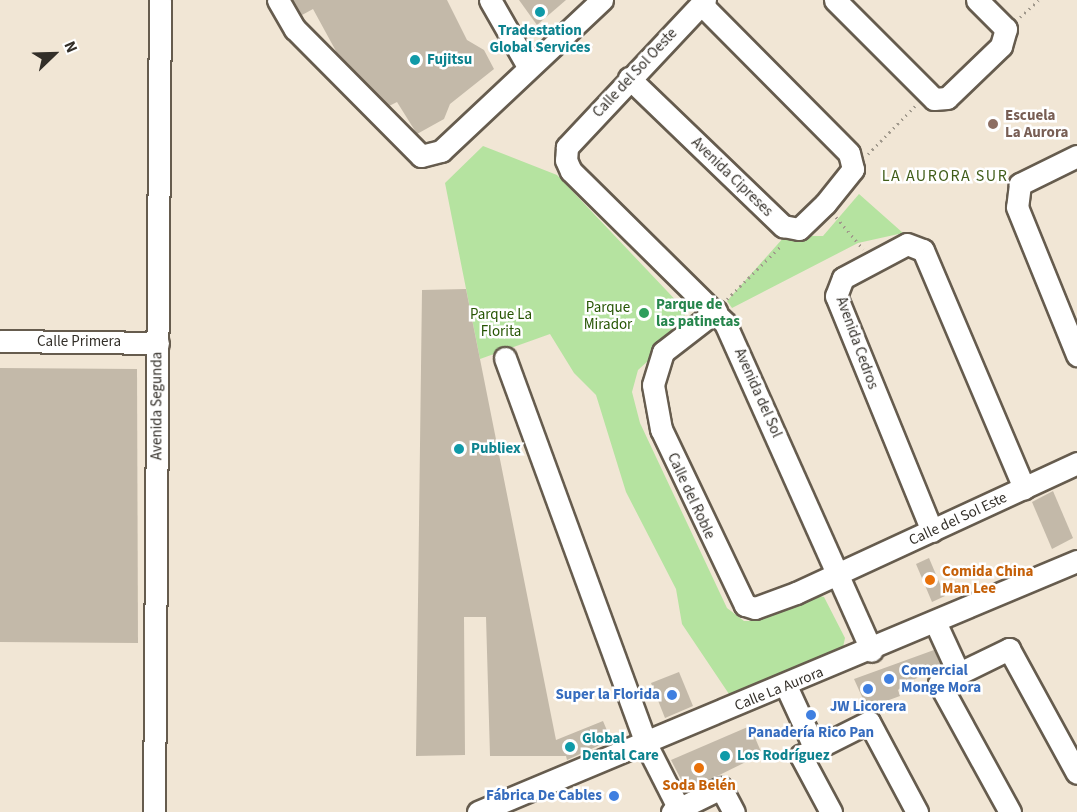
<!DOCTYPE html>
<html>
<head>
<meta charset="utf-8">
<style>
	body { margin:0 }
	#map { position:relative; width:1077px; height:812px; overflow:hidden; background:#f1e6d5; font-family:"Source Sans 3",sans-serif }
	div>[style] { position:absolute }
	.green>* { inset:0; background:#b5e3a0 }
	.building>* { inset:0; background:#c3b9a9 }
	.path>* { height:3px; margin-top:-1.5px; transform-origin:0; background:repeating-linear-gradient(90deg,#a1998c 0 1.5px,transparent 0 6px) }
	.roads { filter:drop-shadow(2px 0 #665c4e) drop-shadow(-2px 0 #665c4e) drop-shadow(0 2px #665c4e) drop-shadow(0 -2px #665c4e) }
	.minor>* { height:21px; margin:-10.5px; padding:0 10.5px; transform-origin:10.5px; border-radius:10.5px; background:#fff }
	.dots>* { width:16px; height:16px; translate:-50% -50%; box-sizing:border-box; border:3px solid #fff; border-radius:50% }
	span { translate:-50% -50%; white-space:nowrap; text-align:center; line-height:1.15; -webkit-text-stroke:5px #fff; paint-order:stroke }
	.culture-label { font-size:15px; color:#0d838f; font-weight:700 }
	.left { translate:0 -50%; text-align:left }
	.street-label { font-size:15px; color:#332f29 }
	.education-label { font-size:15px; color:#785e54; font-weight:700 }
	.leisure-label { font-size:15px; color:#27864d; font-weight:700 }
	.park-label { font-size:15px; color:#265503 }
	.food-label { font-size:15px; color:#c56008; font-weight:700 }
	.shop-label { font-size:15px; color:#366cbe; font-weight:700 }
	.right { translate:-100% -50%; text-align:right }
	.neighbourhood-label { font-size:16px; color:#405d19; letter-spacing:1.5px }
	.north { position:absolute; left:24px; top:24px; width:60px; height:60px; -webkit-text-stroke:4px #fff; paint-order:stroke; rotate:67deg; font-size:16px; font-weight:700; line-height:24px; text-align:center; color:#332f29 }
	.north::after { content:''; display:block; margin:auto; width:21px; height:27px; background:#332f29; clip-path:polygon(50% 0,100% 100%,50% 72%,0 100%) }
</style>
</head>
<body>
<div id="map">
	<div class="green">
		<div style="clip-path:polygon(483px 146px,557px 175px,685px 310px,684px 328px,638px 370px,632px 392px,640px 423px,727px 608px,744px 621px,757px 621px,816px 595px,824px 597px,845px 638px,842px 652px,731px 697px,682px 624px,676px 589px,626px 492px,596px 395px,574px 373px,550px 334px,480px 359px,445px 183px)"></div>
		<div style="clip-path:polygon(859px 194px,903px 233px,858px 243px,732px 308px,727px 301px,785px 236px,823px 236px)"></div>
	</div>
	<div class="building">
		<div style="clip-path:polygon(293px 0,447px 0,467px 40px,484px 50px,494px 69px,450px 104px,444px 119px,417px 134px,397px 102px,389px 106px,337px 53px,313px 9px,302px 15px)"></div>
		<div style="clip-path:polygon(519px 0,566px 0,537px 25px)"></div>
		<div style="clip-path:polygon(466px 289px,556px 740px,603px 721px,611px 740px,567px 760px,566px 756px,490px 756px,486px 617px,464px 617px,465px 755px,416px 756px,422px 290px)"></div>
		<div style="clip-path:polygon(0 368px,137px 369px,138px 643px,0 642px)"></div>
		<div style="clip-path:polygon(1053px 491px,1073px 538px,1052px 549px,1032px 502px)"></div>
		<div style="clip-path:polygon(929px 558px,945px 596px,932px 602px,916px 564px)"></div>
		<div style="clip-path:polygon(934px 650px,942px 667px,906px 683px,898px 690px,900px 696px,867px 708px,854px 679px)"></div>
		<div style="clip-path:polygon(679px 672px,693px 706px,665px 718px,651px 683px)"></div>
		<div style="clip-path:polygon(750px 726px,762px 754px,687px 791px,671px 760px)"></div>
	</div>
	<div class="path">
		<div style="left:1020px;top:17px;width:25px;rotate:-42deg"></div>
		<div style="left:868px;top:154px;width:69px;rotate:-45.6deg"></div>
		<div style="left:836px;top:217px;width:42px;rotate:49.8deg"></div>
		<div style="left:727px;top:299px;width:77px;rotate:-44.5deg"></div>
	</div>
	<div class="roads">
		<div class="minor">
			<div style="left:278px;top:0;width:34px;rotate:60deg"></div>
			<div style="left:295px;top:29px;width:179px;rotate:45.2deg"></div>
			<div style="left:421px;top:156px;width:21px;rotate:-14deg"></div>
			<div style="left:441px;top:151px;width:221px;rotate:-43.2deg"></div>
			<div style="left:490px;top:0;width:78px;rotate:60.2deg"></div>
			<div style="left:705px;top:0;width:202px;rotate:133.2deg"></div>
			<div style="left:567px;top:147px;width:13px;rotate:94deg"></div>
			<div style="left:566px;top:160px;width:12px;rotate:66deg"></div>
			<div style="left:571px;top:171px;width:216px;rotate:44.6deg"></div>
			<div style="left:725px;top:323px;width:359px;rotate:65.9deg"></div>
			<div style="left:835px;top:0;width:140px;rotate:45deg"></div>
			<div style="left:934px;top:99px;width:13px;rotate:-4deg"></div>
			<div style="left:947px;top:98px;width:75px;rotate:-43.9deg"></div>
			<div style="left:1001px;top:46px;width:18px;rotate:-74deg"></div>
			<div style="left:1006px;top:29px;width:41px;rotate:-135deg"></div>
			<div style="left:629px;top:78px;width:214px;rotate:43.9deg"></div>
			<div style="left:783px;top:226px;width:16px;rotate:11deg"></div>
			<div style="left:799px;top:229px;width:36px;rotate:-44deg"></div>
			<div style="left:825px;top:204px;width:45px;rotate:-51.3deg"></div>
			<div style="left:853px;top:169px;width:16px;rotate:-104deg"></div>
			<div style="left:849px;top:153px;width:210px;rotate:-134.8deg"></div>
			<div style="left:1077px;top:156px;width:64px;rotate:153.8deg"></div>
			<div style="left:1020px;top:184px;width:23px;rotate:97deg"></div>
			<div style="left:1017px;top:207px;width:160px;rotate:67.9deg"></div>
			<div style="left:716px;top:311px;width:67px;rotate:142.3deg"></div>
			<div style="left:663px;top:352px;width:34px;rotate:107deg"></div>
			<div style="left:653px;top:385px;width:45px;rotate:79.7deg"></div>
			<div style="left:661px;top:429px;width:195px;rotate:64.5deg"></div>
			<div style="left:745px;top:605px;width:10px;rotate:17deg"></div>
			<div style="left:755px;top:608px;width:44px;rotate:-20.1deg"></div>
			<div style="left:796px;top:593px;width:310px;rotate:-24.8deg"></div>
			<div style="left:0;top:341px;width:158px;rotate:0.7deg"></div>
			<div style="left:505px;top:358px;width:411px;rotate:69.9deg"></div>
			<div style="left:646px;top:744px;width:73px;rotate:63.1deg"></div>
			<div style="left:932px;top:531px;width:254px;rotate:-112.2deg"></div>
			<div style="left:836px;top:296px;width:19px;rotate:-69deg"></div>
			<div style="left:843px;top:278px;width:72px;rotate:-28deg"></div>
			<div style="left:907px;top:244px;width:17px;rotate:21deg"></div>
			<div style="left:923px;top:250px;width:259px;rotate:67deg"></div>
			<div style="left:936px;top:624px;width:55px;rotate:65.3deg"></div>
			<div style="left:786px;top:686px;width:69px;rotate:65.3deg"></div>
			<div style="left:154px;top:812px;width:812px;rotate:-89.58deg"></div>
			<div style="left:478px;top:812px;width:649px;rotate:-22.74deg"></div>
			<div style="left:672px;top:812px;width:55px;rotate:-26.1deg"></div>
			<div style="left:721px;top:788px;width:27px;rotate:62deg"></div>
			<div style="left:831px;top:812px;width:64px;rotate:-118.2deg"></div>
			<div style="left:801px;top:756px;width:76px;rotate:-26.6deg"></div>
			<div style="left:869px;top:722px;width:102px;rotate:61.9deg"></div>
			<div style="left:1010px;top:812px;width:147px;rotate:-118.8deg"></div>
			<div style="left:939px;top:683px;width:78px;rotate:-25.9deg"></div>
			<div style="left:1009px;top:649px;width:141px;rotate:61.3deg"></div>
		</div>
	</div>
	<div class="dots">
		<div style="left:540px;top:12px;background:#0f9aa8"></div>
		<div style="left:415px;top:60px;background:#0f9aa8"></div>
		<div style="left:993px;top:124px;background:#8d6e63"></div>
		<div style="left:644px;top:313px;background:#2e9e5b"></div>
		<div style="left:459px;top:449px;background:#0f9aa8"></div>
		<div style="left:930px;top:580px;background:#e8710a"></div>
		<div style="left:889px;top:679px;background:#3f7fe0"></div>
		<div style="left:868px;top:689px;background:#3f7fe0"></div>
		<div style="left:672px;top:695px;background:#3f7fe0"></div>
		<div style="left:811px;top:715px;background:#3f7fe0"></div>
		<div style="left:570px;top:747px;background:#0f9aa8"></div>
		<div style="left:725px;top:756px;background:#0f9aa8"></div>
		<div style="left:699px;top:768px;background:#e8710a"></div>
		<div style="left:614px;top:796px;background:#3f7fe0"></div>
	</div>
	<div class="culture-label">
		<span style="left:540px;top:39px">Tradestation<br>Global Services</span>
		<span class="left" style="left:427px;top:60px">Fujitsu</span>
		<span class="left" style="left:471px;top:449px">Publiex</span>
		<span class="left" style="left:582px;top:747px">Global<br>Dental Care</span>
		<span class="left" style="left:737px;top:756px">Los Rodríguez</span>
	</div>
	<div class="street-label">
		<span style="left:635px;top:73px;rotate:-47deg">Calle del Sol Oeste</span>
		<span style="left:732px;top:177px;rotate:44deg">Avenida Cipreses</span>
		<span style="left:79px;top:342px">Calle Primera</span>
		<span style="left:857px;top:343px;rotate:70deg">Avenida Cedros</span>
		<span style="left:758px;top:393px;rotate:66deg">Avenida del Sol</span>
		<span style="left:157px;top:406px;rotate:-90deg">Avenida Segunda</span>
		<span style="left:691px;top:496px;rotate:65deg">Calle del Roble</span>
		<span style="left:958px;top:519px;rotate:-25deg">Calle del Sol Este</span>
		<span style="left:779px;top:689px;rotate:-22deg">Calle La Aurora</span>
	</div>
	<div class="education-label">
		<span class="left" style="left:1005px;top:124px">Escuela<br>La Aurora</span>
	</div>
	<div class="leisure-label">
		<span class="left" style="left:656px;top:313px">Parque de<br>las patinetas</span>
	</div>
	<div class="park-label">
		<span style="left:608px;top:316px">Parque<br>Mirador</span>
		<span style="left:501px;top:323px">Parque La<br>Florita</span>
	</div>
	<div class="food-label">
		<span class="left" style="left:942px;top:580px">Comida China<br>Man Lee</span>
		<span style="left:699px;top:786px">Soda Belén</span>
	</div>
	<div class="shop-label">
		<span class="left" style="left:901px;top:679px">Comercial<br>Monge Mora</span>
		<span class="right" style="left:660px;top:695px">Super la Florida</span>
		<span style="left:868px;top:707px">JW Licorera</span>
		<span style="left:811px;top:733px">Panadería Rico Pan</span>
		<span class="right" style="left:602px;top:796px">Fábrica De Cables</span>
	</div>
	<div class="neighbourhood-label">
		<span style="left:945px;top:176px">LA AURORA SUR</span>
	</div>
	<div class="north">N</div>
</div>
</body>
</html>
